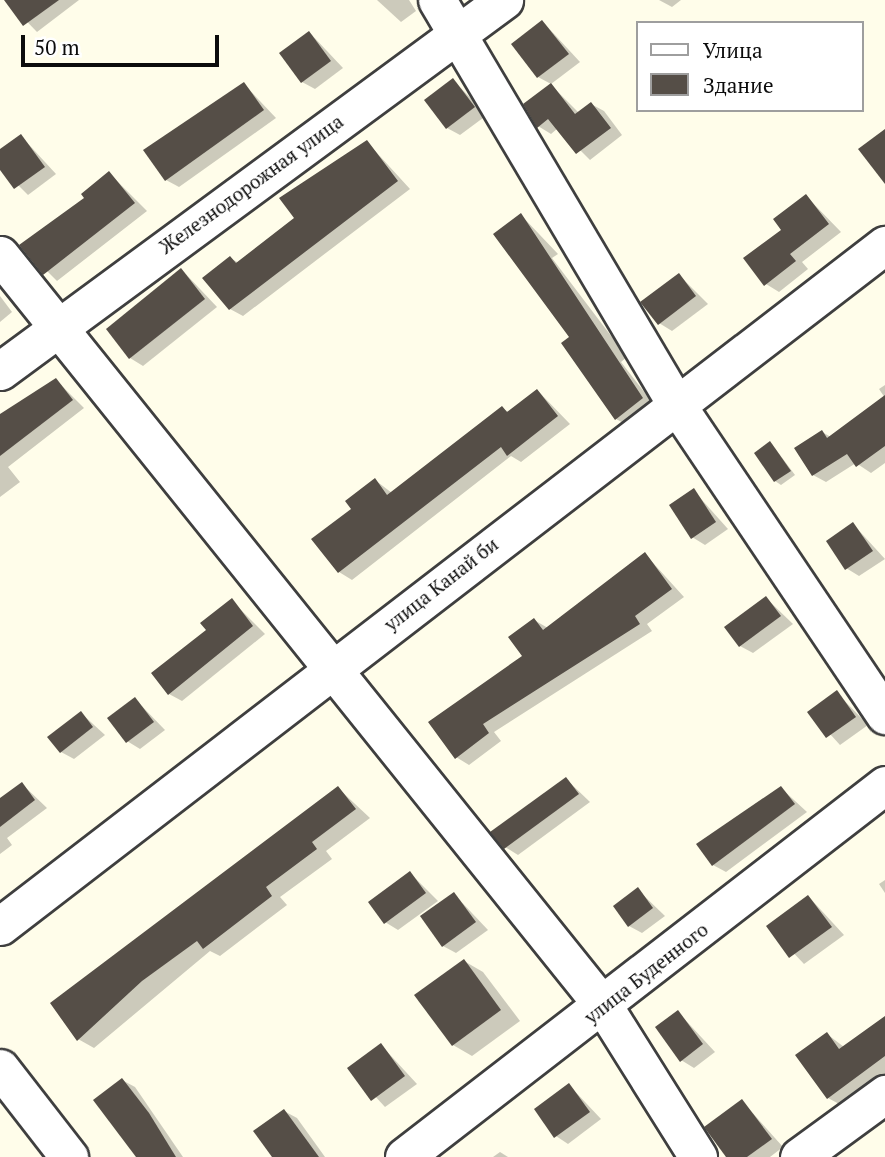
<!DOCTYPE html>
<html>
<head>
<meta charset="utf-8">
<style>
	body { margin:0 }
	#map { position:relative; width:885px; height:1157px; overflow:hidden; background:#fffdea; font-family:"PT Serif",serif }
	div>[style] { position:absolute }
	.shadow>* { inset:0; background:#0003 }
	.building>* { inset:0; background:#554e47 }
	.roads { filter:drop-shadow(2px 0 #3f3f3f) drop-shadow(-2px 0 #3f3f3f) drop-shadow(0 2px #3f3f3f) drop-shadow(0 -2px #3f3f3f) }
	.minor>* { height:37px; margin:-18.5px; padding:0 18.5px; transform-origin:18.5px; border-radius:18.5px; background:#fff }
	span { translate:-50% -50%; white-space:nowrap; text-align:center; line-height:1.15; -webkit-text-stroke:7px #fff; paint-order:stroke }
	.street-label { font-size:19px; color:#0c0c0c }
	.legend { position:absolute; left:636px; top:21px; width:228px; height:91px; box-sizing:border-box; background:#fff; border:2px solid #9e9e9e; margin:0; padding:9px 12px; list-style:none; font-size:21px; color:#0c0c0c }
	.legend li { display:flex; align-items:center; gap:14px; height:35px }
	.legend b { width:35px; border:2px solid #9e9e9e }
	.scale { position:absolute; left:21px; top:35px; width:198px; height:32px; box-sizing:border-box; border:4px solid #0c0c0c; border-top:0; padding-left:9px; font-size:21px; line-height:24px; white-space:nowrap; color:#0c0c0c; -webkit-text-stroke:5px #fff; paint-order:stroke }
</style>
</head>
<body>
<div id="map">
	<div class="shadow">
		<div style="clip-path:polygon(6px 0,79px 0,37px 32px)"></div>
		<div style="clip-path:polygon(377px 0,409px 0,416px 11px,401px 22px)"></div>
		<div style="clip-path:polygon(659px 0,681px 0,672px 7px)"></div>
		<div style="clip-path:polygon(543px 22px,580px 62px,551px 84px,538px 77px)"></div>
		<div style="clip-path:polygon(310px 33px,343px 68px,315px 89px,302px 82px)"></div>
		<div style="clip-path:polygon(453px 80px,487px 115px,460px 135px,447px 128px)"></div>
		<div style="clip-path:polygon(244px 84px,276px 118px,179px 187px,166px 180px)"></div>
		<div style="clip-path:polygon(551px 85px,579px 113px,591px 104px,604px 111px,622px 135px,590px 160px,558px 128px,551px 134px,538px 126px)"></div>
		<div style="clip-path:polygon(21px 136px,56px 174px,28px 195px,0 167px,0 151px)"></div>
		<div style="clip-path:polygon(367px 142px,410px 189px,243px 316px,230px 309px,230px 258px,239px 263px,297px 218px)"></div>
		<div style="clip-path:polygon(109px 173px,147px 211px,57px 281px,21px 245px,87px 198px)"></div>
		<div style="clip-path:polygon(806px 196px,841px 232px,802px 262px,808px 269px,779px 292px,766px 284px,783px 230px)"></div>
		<div style="clip-path:polygon(521px 215px,558px 254px,552px 258px,627px 357px,621px 362px,655px 406px,629px 426px,616px 419px,571px 337px)"></div>
		<div style="clip-path:polygon(182px 270px,217px 307px,143px 366px,130px 358px)"></div>
		<div style="clip-path:polygon(679px 275px,708px 304px,672px 331px,659px 323px)"></div>
		<div style="clip-path:polygon(0 296px,12px 312px,0 322px)"></div>
		<div style="clip-path:polygon(56px 380px,84px 408px,8px 467px,20px 482px,0 497px,0 417px)"></div>
		<div style="clip-path:polygon(885px 385px,885px 463px,871px 473px,856px 463px,826px 482px,813px 475px,822px 432px,831px 437px,885px 398px,879px 389px)"></div>
		<div style="clip-path:polygon(538px 391px,570px 424px,521px 462px,511px 456px,352px 580px,339px 572px,353px 509px,375px 480px,392px 493px,502px 408px,510px 413px)"></div>
		<div style="clip-path:polygon(771px 443px,795px 475px,781px 485px,775px 481px)"></div>
		<div style="clip-path:polygon(694px 491px,728px 529px,705px 545px,692px 537px)"></div>
		<div style="clip-path:polygon(853px 524px,885px 559px,859px 576px,846px 568px)"></div>
		<div style="clip-path:polygon(645px 554px,684px 597px,647px 624px,652px 631px,494px 732px,501px 741px,469px 765px,456px 757px,524px 657px,534px 620px,548px 628px)"></div>
		<div style="clip-path:polygon(766px 598px,793px 624px,753px 653px,740px 646px)"></div>
		<div style="clip-path:polygon(232px 601px,265px 634px,182px 701px,169px 694px)"></div>
		<div style="clip-path:polygon(837px 693px,868px 725px,840px 745px,810px 712px)"></div>
		<div style="clip-path:polygon(135px 699px,165px 730px,140px 749px,127px 741px)"></div>
		<div style="clip-path:polygon(81px 713px,105px 735px,74px 759px,61px 752px)"></div>
		<div style="clip-path:polygon(566px 779px,590px 802px,518px 855px,505px 847px)"></div>
		<div style="clip-path:polygon(22px 784px,47px 808px,7px 838px,12px 845px,0 854px,0 801px)"></div>
		<div style="clip-path:polygon(338px 788px,370px 818px,326px 851px,332px 859px,280px 897px,287px 905px,220px 956px,210px 951px,94px 1048px,78px 1039px)"></div>
		<div style="clip-path:polygon(781px 788px,807px 812px,726px 872px,713px 865px)"></div>
		<div style="clip-path:polygon(410px 873px,438px 901px,398px 930px,385px 922px)"></div>
		<div style="clip-path:polygon(885px 880px,885px 893px,879px 884px)"></div>
		<div style="clip-path:polygon(638px 890px,665px 916px,642px 933px,629px 926px)"></div>
		<div style="clip-path:polygon(454px 894px,488px 930px,456px 953px,443px 946px)"></div>
		<div style="clip-path:polygon(809px 897px,844px 935px,804px 964px,769px 927px)"></div>
		<div style="clip-path:polygon(464px 961px,483px 972px,520px 1021px,472px 1056px,453px 1045px)"></div>
		<div style="clip-path:polygon(678px 1012px,715px 1052px,694px 1068px,681px 1060px)"></div>
		<div style="clip-path:polygon(885px 1018px,885px 1074px,841px 1105px,828px 1098px,827px 1034px,844px 1047px)"></div>
		<div style="clip-path:polygon(381px 1045px,417px 1084px,385px 1107px,349px 1068px)"></div>
		<div style="clip-path:polygon(122px 1080px,135px 1087px,183px 1157px,137px 1157px)"></div>
		<div style="clip-path:polygon(569px 1085px,601px 1119px,568px 1144px,556px 1136px)"></div>
		<div style="clip-path:polygon(742px 1101px,783px 1147px,770px 1157px,728px 1157px)"></div>
		<div style="clip-path:polygon(284px 1111px,297px 1118px,325px 1157px,274px 1157px)"></div>
		<div style="clip-path:polygon(500px 1152px,508px 1157px,493px 1157px)"></div>
	</div>
	<div class="building">
		<div style="clip-path:polygon(4px 0,59px 0,23px 26px)"></div>
		<div style="clip-path:polygon(542px 20px,569px 54px,537px 78px,511px 44px)"></div>
		<div style="clip-path:polygon(309px 31px,331px 61px,301px 83px,279px 53px)"></div>
		<div style="clip-path:polygon(453px 78px,475px 107px,446px 129px,424px 100px)"></div>
		<div style="clip-path:polygon(244px 82px,264px 110px,165px 181px,143px 150px)"></div>
		<div style="clip-path:polygon(551px 83px,575px 114px,591px 102px,611px 128px,576px 154px,548px 119px,537px 128px,523px 104px)"></div>
		<div style="clip-path:polygon(885px 129px,885px 184px,858px 149px)"></div>
		<div style="clip-path:polygon(21px 134px,45px 167px,14px 189px,0 170px,0 149px)"></div>
		<div style="clip-path:polygon(367px 140px,398px 181px,229px 310px,202px 278px,230px 256px,236px 263px,294px 218px,279px 198px)"></div>
		<div style="clip-path:polygon(109px 171px,135px 203px,43px 275px,19px 245px,84px 198px,81px 194px)"></div>
		<div style="clip-path:polygon(806px 194px,829px 224px,790px 254px,796px 261px,764px 286px,743px 258px,781px 230px,773px 219px)"></div>
		<div style="clip-path:polygon(521px 213px,643px 398px,615px 420px,561px 343px,569px 337px,493px 234px)"></div>
		<div style="clip-path:polygon(181px 268px,205px 299px,129px 359px,106px 329px)"></div>
		<div style="clip-path:polygon(679px 273px,696px 296px,658px 325px,640px 302px)"></div>
		<div style="clip-path:polygon(56px 378px,73px 400px,0 456px,0 414px)"></div>
		<div style="clip-path:polygon(537px 389px,558px 416px,507px 456px,501px 447px,338px 573px,311px 539px,351px 509px,345px 501px,375px 478px,387px 495px,502px 406px,507px 412px)"></div>
		<div style="clip-path:polygon(885px 395px,885px 446px,856px 467px,847px 454px,812px 476px,794px 448px,822px 430px,827px 438px)"></div>
		<div style="clip-path:polygon(770px 441px,791px 471px,774px 482px,754px 453px)"></div>
		<div style="clip-path:polygon(694px 488px,716px 522px,691px 539px,669px 505px)"></div>
		<div style="clip-path:polygon(853px 522px,873px 551px,845px 570px,826px 541px)"></div>
		<div style="clip-path:polygon(645px 552px,672px 589px,635px 616px,640px 624px,483px 724px,489px 733px,455px 759px,428px 722px,522px 656px,508px 637px,534px 618px,543px 630px)"></div>
		<div style="clip-path:polygon(766px 596px,781px 616px,739px 647px,724px 627px)"></div>
		<div style="clip-path:polygon(232px 598px,253px 626px,168px 695px,151px 673px,206px 630px,200px 623px)"></div>
		<div style="clip-path:polygon(837px 690px,856px 717px,826px 738px,807px 712px)"></div>
		<div style="clip-path:polygon(135px 697px,154px 722px,126px 743px,107px 718px)"></div>
		<div style="clip-path:polygon(81px 711px,93px 727px,60px 753px,47px 737px)"></div>
		<div style="clip-path:polygon(566px 777px,579px 794px,504px 849px,490px 832px)"></div>
		<div style="clip-path:polygon(22px 782px,35px 800px,0 827px,0 798px)"></div>
		<div style="clip-path:polygon(338px 786px,356px 809px,312px 842px,317px 849px,266px 887px,272px 896px,203px 949px,197px 941px,142px 981px,77px 1041px,50px 1003px)"></div>
		<div style="clip-path:polygon(781px 786px,795px 804px,712px 866px,696px 844px)"></div>
		<div style="clip-path:polygon(410px 871px,426px 893px,384px 924px,368px 902px)"></div>
		<div style="clip-path:polygon(638px 887px,653px 908px,628px 927px,613px 906px)"></div>
		<div style="clip-path:polygon(454px 892px,476px 922px,442px 947px,420px 916px)"></div>
		<div style="clip-path:polygon(808px 895px,832px 927px,789px 958px,766px 926px)"></div>
		<div style="clip-path:polygon(464px 959px,501px 1010px,452px 1046px,414px 995px)"></div>
		<div style="clip-path:polygon(678px 1010px,703px 1044px,680px 1062px,655px 1027px)"></div>
		<div style="clip-path:polygon(885px 1016px,885px 1056px,827px 1099px,795px 1055px,827px 1032px,839px 1049px)"></div>
		<div style="clip-path:polygon(381px 1043px,405px 1076px,371px 1101px,347px 1068px)"></div>
		<div style="clip-path:polygon(122px 1078px,149px 1113px,176px 1157px,136px 1157px,93px 1100px)"></div>
		<div style="clip-path:polygon(569px 1083px,590px 1112px,554px 1138px,534px 1109px)"></div>
		<div style="clip-path:polygon(742px 1099px,772px 1139px,747px 1157px,726px 1157px,704px 1127px)"></div>
		<div style="clip-path:polygon(284px 1109px,319px 1157px,272px 1157px,253px 1131px)"></div>
	</div>
	<div class="roads">
		<div class="minor">
			<div style="left:437px;top:0;width:469px;rotate:59.4deg"></div>
			<div style="left:676px;top:404px;width:375px;rotate:56.1deg"></div>
			<div style="left:0;top:255px;width:965px;rotate:51.23deg"></div>
			<div style="left:604px;top:1007px;width:177px;rotate:57.9deg"></div>
			<div style="left:0;top:371px;width:626px;rotate:-36.36deg"></div>
			<div style="left:0;top:926px;width:1117px;rotate:-37.58deg"></div>
			<div style="left:0;top:1068px;width:113px;rotate:52.2deg"></div>
			<div style="left:404px;top:1157px;width:608px;rotate:-37.72deg"></div>
			<div style="left:799px;top:1157px;width:107px;rotate:-36.2deg"></div>
		</div>
	</div>
	<div class="street-label">
		<span style="left:251px;top:184px;rotate:-36deg">Железнодорожная улица</span>
		<span style="left:441px;top:584px;rotate:-38deg">улица Канай би</span>
		<span style="left:646px;top:973px;rotate:-38deg">улица Буденного</span>
	</div>
	<ul class="legend">
	<li><b style="height:9px;background:#fff"></b>Улица</li>
	<li><b style="height:19px;background:#554e47"></b>Здание</li>
	</ul>
	<div class="scale">50 m</div>
</div>
</body>
</html>
